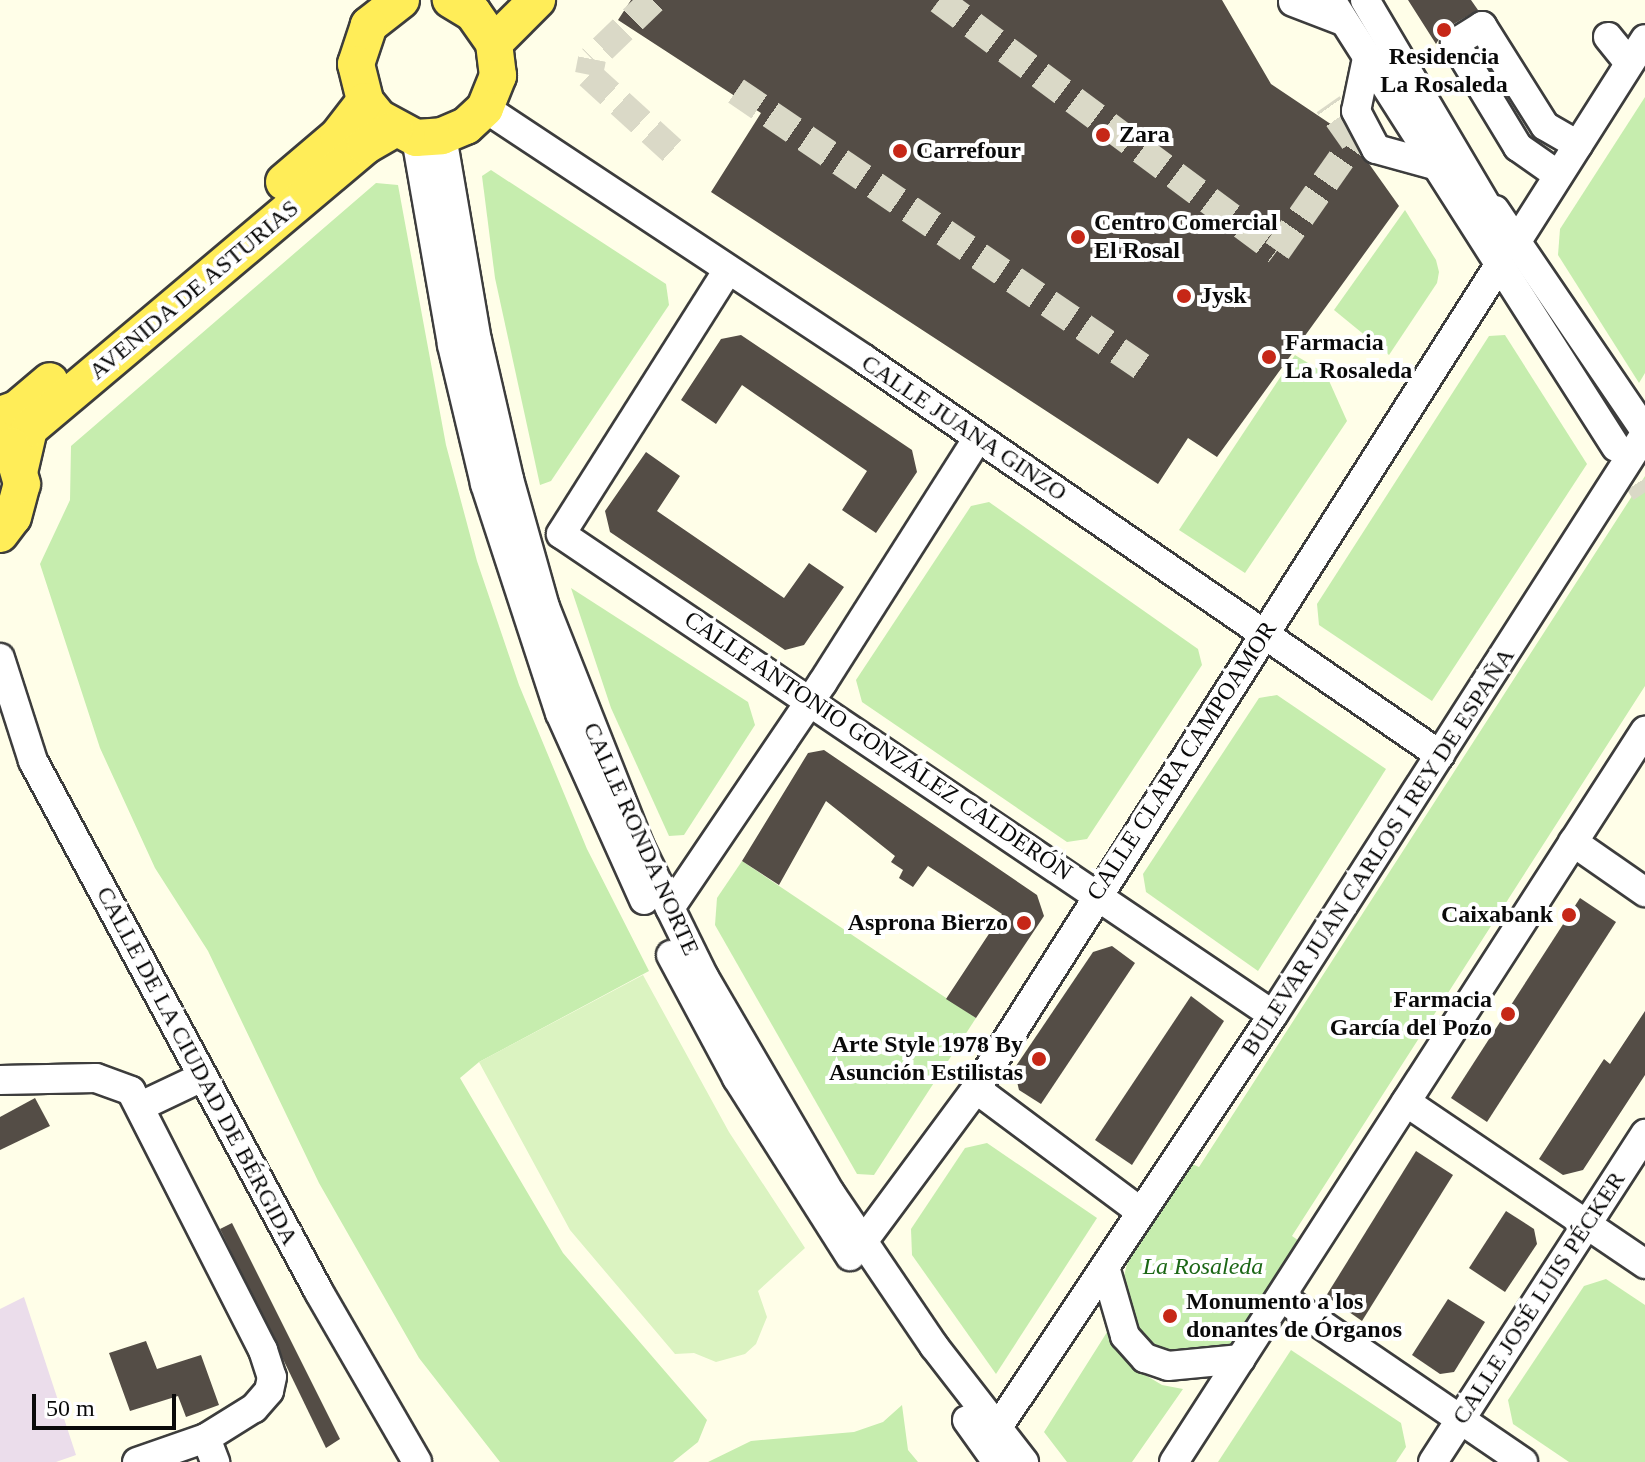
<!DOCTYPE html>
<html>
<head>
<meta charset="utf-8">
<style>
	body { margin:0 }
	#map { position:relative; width:1645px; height:1462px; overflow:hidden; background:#fffee8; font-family:"Times New Roman",serif }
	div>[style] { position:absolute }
	.industrial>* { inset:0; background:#ebddeb }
	.green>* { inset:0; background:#c6edae }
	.pitch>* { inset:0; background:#dbf3c1 }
	.building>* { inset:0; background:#544d46 }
	.minor-tunnel>* { height:28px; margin-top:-14px; transform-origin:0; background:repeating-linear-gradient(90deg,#dad9c7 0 28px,transparent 0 42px) }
	.roads { filter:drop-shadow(2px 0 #3d3d3d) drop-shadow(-2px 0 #3d3d3d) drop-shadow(0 2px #3d3d3d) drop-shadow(0 -2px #3d3d3d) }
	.minor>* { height:28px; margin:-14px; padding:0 14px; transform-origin:14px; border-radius:14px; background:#fff }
	.major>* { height:36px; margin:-18px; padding:0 18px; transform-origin:18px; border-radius:18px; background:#ffed58 }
	.dots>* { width:22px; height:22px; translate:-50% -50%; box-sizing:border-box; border:4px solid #fff; border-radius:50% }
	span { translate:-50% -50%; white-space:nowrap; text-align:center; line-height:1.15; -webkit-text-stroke:8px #fff; paint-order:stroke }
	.poi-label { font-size:24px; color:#0a0a0a; font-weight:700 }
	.left { translate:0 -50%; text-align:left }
	.right { translate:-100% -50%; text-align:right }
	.street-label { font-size:24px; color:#0a0a0a }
	.park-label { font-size:24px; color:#1c6716; font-style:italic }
	.scale { position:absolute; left:32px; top:1394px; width:144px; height:36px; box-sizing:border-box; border:4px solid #0a0a0a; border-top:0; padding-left:10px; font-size:24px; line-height:28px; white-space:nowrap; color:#0a0a0a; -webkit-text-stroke:6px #fff; paint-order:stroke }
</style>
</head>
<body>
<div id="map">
	<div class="industrial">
		<div style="clip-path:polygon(24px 1297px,76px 1455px,56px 1462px,0 1462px,0 1309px)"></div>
	</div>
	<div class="green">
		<div style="clip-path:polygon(1645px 97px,1645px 373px,1639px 383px,1558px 255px,1560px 229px)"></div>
		<div style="clip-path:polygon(491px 170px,666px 284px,669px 305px,551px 481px,540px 485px,495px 278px,482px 176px)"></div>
		<div style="clip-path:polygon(376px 183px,398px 185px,446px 445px,477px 561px,519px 685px,587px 849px,649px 971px,479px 1062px,460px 1078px,563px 1253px,707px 1420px,698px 1442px,673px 1462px,500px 1462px,419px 1358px,319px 1183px,208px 951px,155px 868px,100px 748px,40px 564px,70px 500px,71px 446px)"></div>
		<div style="clip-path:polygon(1405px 210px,1436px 260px,1439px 272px,1437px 283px,1389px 355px,1334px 310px)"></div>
		<div style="clip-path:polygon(1505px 335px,1587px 464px,1432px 701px,1319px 625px,1317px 604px,1489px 336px)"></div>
		<div style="clip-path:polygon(1295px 355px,1326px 374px,1347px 421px,1245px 573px,1179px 530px)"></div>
		<div style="clip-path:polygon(1645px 476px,1645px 686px,1292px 1236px,1302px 1243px,1236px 1341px,1227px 1347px,1171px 1353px,1148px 1341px,1136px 1328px,1121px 1288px,1130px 1252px,1188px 1162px,1199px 1167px)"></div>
		<div style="clip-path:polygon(989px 502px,1198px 649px,1202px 665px,1087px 839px,1067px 842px,862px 702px,856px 680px,971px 506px)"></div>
		<div style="clip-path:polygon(571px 588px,748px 702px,755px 725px,684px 835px,669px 836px,611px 708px)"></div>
		<div style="clip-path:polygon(1277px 695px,1386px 769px,1258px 971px,1146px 892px,1143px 874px,1259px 698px)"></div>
		<div style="clip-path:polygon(742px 861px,976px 1018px,874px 1175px,857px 1174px,715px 925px,717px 898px)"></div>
		<div style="clip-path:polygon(987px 1143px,1097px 1218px,996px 1374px,912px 1255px,911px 1229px,965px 1148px)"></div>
		<div style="clip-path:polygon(1606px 1279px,1645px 1305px,1645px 1462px,1569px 1462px,1513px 1424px,1508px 1400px,1584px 1286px)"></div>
		<div style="clip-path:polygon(1109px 1329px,1123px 1355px,1142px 1373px,1162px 1385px,1183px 1389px,1132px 1462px,1067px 1462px,1044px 1432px)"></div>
		<div style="clip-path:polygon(1291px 1350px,1401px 1423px,1406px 1447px,1396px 1462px,1218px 1462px)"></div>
		<div style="clip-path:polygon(902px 1405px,908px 1450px,918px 1462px,708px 1462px,751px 1441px,854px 1432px,883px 1422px)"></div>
	</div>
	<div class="pitch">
		<div style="clip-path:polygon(643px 975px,729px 1132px,805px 1248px,758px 1291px,767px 1317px,756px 1344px,745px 1354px,716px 1362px,694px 1353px,675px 1354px,570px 1230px,479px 1062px)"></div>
	</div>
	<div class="building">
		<div style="clip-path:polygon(631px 0,1222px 0,1271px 84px,1350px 137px,1399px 206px,1217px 457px,1188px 438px,1158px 484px,711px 192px,761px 113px,618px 20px)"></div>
		<div style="clip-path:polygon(1408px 0,1471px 0,1478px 10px,1445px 29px,1436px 44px)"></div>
		<div style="clip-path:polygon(741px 335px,912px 450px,917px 472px,876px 533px,842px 510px,867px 471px,742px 385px,716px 424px,681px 400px,721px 339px)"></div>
		<div style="clip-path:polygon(646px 452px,680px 476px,657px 511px,784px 598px,809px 563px,844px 587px,804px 645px,785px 650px,610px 532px,605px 511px)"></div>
		<div style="clip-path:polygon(824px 750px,1037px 895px,1044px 916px,976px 1018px,946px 999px,1002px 914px,928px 866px,913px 887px,899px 878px,903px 870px,891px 862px,895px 856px,826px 801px,779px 885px,742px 861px,808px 753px)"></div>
		<div style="clip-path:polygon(1580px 898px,1616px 922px,1487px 1122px,1451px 1098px)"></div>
		<div style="clip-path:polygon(1112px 946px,1135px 963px,1041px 1104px,1019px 1090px,1014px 1069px,1093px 952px)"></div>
		<div style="clip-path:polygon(1191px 996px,1224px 1021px,1132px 1165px,1095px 1140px)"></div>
		<div style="clip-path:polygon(1645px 1011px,1645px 1075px,1583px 1170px,1563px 1175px,1539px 1159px,1604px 1059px,1610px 1064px)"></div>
		<div style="clip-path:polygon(35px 1098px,50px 1126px,0 1150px,0 1117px)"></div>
		<div style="clip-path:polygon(1416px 1151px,1453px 1175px,1362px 1321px,1326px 1296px)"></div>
		<div style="clip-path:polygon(1506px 1211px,1534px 1229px,1537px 1244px,1505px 1292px,1469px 1268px)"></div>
		<div style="clip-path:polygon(232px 1223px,340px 1439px,326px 1448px,220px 1229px)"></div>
		<div style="clip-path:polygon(1448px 1299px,1485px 1322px,1454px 1372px,1440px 1374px,1412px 1355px)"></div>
		<div style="clip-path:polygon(146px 1341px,157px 1369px,201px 1355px,219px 1405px,186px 1417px,178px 1396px,130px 1411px,109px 1353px)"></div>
	</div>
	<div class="minor-tunnel">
		<div style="left:653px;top:0;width:85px;rotate:136deg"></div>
		<div style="left:592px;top:59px;width:16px;rotate:101deg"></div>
		<div style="left:589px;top:75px;width:122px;rotate:42.3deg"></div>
		<div style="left:939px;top:0;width:421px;rotate:36.6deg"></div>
		<div style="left:1277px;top:251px;width:134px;rotate:-55deg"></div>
		<div style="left:1354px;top:141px;width:45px;rotate:-125.1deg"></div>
		<div style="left:736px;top:91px;width:495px;rotate:34.2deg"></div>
		<div style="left:1616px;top:447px;width:54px;rotate:57.2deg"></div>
	</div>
	<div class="roads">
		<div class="minor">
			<div style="left:1331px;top:0;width:530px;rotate:57.48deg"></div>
			<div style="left:1365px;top:0;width:267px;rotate:59.4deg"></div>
			<div style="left:1293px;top:2px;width:53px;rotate:20.8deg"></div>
			<div style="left:1608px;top:37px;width:33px;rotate:51deg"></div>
			<div style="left:1367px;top:58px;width:54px;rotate:101.7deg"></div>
			<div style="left:1356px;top:111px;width:43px;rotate:62.2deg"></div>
			<div style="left:1376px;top:149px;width:64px;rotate:15.3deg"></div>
			<div style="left:485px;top:108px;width:455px;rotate:33.5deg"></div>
			<div style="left:864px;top:359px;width:699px;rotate:34.51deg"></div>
			<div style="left:442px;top:136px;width:207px;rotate:80.3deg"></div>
			<div style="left:477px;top:340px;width:143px;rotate:77deg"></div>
			<div style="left:509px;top:479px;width:133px;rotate:74.3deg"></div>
			<div style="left:545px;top:607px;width:258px;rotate:68.4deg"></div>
			<div style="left:640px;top:847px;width:145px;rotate:63.8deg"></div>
			<div style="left:704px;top:977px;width:251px;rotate:59.7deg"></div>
			<div style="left:831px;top:1194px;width:184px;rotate:55.9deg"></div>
			<div style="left:934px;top:1346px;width:147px;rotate:52.2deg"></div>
			<div style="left:416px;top:138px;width:210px;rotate:80.1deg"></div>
			<div style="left:452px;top:345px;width:143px;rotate:76.6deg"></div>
			<div style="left:485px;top:484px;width:241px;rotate:71.9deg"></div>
			<div style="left:560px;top:713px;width:205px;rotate:65.8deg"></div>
			<div style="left:1558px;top:175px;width:49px;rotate:-145deg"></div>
			<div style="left:1518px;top:147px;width:122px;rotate:-121.2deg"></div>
			<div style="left:1455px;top:43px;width:32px;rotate:-32deg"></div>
			<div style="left:1482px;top:26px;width:118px;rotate:57.8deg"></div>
			<div style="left:1545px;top:126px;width:38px;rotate:30deg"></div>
			<div style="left:1495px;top:210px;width:267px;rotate:55.8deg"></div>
			<div style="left:1517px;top:241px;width:239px;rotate:-57.6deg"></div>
			<div style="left:561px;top:534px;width:859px;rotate:34.04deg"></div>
			<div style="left:561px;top:534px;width:312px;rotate:-57.7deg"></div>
			<div style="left:0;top:658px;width:108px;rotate:72.2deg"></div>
			<div style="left:33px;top:761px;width:603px;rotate:61.69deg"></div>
			<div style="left:319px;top:1292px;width:196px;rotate:60deg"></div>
			<div style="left:1573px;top:842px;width:88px;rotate:34.8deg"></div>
			<div style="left:670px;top:908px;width:273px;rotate:-55.9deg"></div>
			<div style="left:823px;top:682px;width:289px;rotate:-57.6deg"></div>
			<div style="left:671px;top:955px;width:140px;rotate:61.8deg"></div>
			<div style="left:737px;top:1078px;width:211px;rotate:57.6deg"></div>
			<div style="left:0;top:1080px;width:96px;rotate:-1.2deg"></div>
			<div style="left:96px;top:1078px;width:37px;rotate:20deg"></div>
			<div style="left:131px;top:1091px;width:291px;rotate:63deg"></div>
			<div style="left:263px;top:1350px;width:28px;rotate:72deg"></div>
			<div style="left:272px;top:1377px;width:14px;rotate:102deg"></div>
			<div style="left:269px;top:1391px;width:23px;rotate:131deg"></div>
			<div style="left:254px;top:1408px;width:57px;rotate:148deg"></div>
			<div style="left:206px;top:1438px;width:73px;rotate:160.8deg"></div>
			<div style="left:976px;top:1089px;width:206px;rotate:36.7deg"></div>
			<div style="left:1406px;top:1102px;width:289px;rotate:34.1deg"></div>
			<div style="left:141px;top:1106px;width:68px;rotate:-25.4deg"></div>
			<div style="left:862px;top:1243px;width:192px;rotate:-53.5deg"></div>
			<div style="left:976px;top:1089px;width:967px;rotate:-57.59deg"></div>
			<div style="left:1105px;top:1267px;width:72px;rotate:73.8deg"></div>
			<div style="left:1125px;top:1336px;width:30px;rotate:48deg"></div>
			<div style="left:1145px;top:1358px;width:24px;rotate:19deg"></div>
			<div style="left:1168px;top:1366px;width:73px;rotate:-5.5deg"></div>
			<div style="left:1281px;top:1297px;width:293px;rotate:34.3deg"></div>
			<div style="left:967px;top:1420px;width:52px;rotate:54.5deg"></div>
			<div style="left:206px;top:1438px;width:26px;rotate:69deg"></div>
			<div style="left:988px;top:1442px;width:513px;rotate:-56.28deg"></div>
			<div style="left:1273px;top:1015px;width:690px;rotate:-57.37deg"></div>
			<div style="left:1174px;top:1462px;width:870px;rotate:-57.21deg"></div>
			<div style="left:1433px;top:1462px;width:391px;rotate:-57.1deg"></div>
		</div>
		<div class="major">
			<div style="left:401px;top:0;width:41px;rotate:142deg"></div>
			<div style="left:369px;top:25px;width:41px;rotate:108.4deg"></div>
			<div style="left:356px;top:64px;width:38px;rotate:76deg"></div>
			<div style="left:365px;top:101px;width:22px;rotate:51deg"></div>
			<div style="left:379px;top:118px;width:42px;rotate:28.4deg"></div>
			<div style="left:416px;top:138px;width:26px;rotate:-4deg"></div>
			<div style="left:442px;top:136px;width:26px;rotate:-23deg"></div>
			<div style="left:466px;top:126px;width:26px;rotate:-43deg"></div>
			<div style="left:485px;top:108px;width:35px;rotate:-68deg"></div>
			<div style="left:498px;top:76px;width:33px;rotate:-97deg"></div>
			<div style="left:494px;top:43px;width:37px;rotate:-125deg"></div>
			<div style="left:473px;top:13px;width:26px;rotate:-149deg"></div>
			<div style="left:494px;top:43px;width:61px;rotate:-45deg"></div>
			<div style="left:284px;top:182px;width:71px;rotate:-40.4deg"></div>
			<div style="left:338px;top:136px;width:44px;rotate:-52.4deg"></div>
			<div style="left:0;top:415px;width:18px;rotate:-19deg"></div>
			<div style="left:17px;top:409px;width:43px;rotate:-40.3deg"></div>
			<div style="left:20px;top:468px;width:40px;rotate:-77deg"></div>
			<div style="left:29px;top:429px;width:439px;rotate:-40.1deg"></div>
			<div style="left:365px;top:146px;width:34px;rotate:-30deg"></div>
			<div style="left:0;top:534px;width:21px;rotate:-53deg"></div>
			<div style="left:13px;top:517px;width:34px;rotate:-75deg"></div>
			<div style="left:22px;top:484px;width:40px;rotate:-106deg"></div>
		</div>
	</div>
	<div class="dots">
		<div style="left:1444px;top:30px;background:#c62717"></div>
		<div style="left:1103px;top:135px;background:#c62717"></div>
		<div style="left:900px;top:151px;background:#c62717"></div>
		<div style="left:1078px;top:237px;background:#c62717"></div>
		<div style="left:1184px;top:296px;background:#c62717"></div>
		<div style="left:1269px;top:357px;background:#c62717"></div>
		<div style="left:1569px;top:915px;background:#c62717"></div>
		<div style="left:1024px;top:923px;background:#c62717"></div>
		<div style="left:1508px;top:1014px;background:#c62717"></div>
		<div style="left:1039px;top:1059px;background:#c62717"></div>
		<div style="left:1170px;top:1316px;background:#c62717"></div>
	</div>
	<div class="poi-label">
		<span style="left:1444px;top:71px">Residencia<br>La Rosaleda</span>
		<span class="left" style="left:1119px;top:135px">Zara</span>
		<span class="left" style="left:916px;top:151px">Carrefour</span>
		<span class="left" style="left:1094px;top:237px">Centro Comercial<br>El Rosal</span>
		<span class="left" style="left:1200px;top:296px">Jysk</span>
		<span class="left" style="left:1285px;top:357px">Farmacia<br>La Rosaleda</span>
		<span class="right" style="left:1553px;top:915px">Caixabank</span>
		<span class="right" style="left:1008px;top:923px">Asprona Bierzo</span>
		<span class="right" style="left:1492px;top:1014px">Farmacia<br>García del Pozo</span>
		<span class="right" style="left:1023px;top:1059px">Arte Style 1978 By<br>Asunción Estilistas</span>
		<span class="left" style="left:1186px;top:1316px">Monumento a los<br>donantes de Órganos</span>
	</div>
	<div class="street-label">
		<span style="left:194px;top:290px;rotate:-40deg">AVENIDA DE ASTURIAS</span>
		<span style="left:964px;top:428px;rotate:34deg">CALLE JUANA GINZO</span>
		<span style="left:878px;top:746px;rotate:34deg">CALLE ANTONIO GONZÁLEZ CALDERÓN</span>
		<span style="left:1182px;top:761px;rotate:-57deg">CALLE CLARA CAMPOAMOR</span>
		<span style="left:641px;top:839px;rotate:66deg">CALLE RONDA NORTE</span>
		<span style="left:1378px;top:852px;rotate:-57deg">BULEVAR JUAN CARLOS I REY DE ESPAÑA</span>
		<span style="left:197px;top:1066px;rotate:62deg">CALLE DE LA CIUDAD DE BÉRGIDA</span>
		<span style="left:1539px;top:1298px;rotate:-57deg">CALLE JOSÉ LUIS PÉCKER</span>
	</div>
	<div class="park-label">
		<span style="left:1203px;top:1267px">La Rosaleda</span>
	</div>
	<div class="scale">50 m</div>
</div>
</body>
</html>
